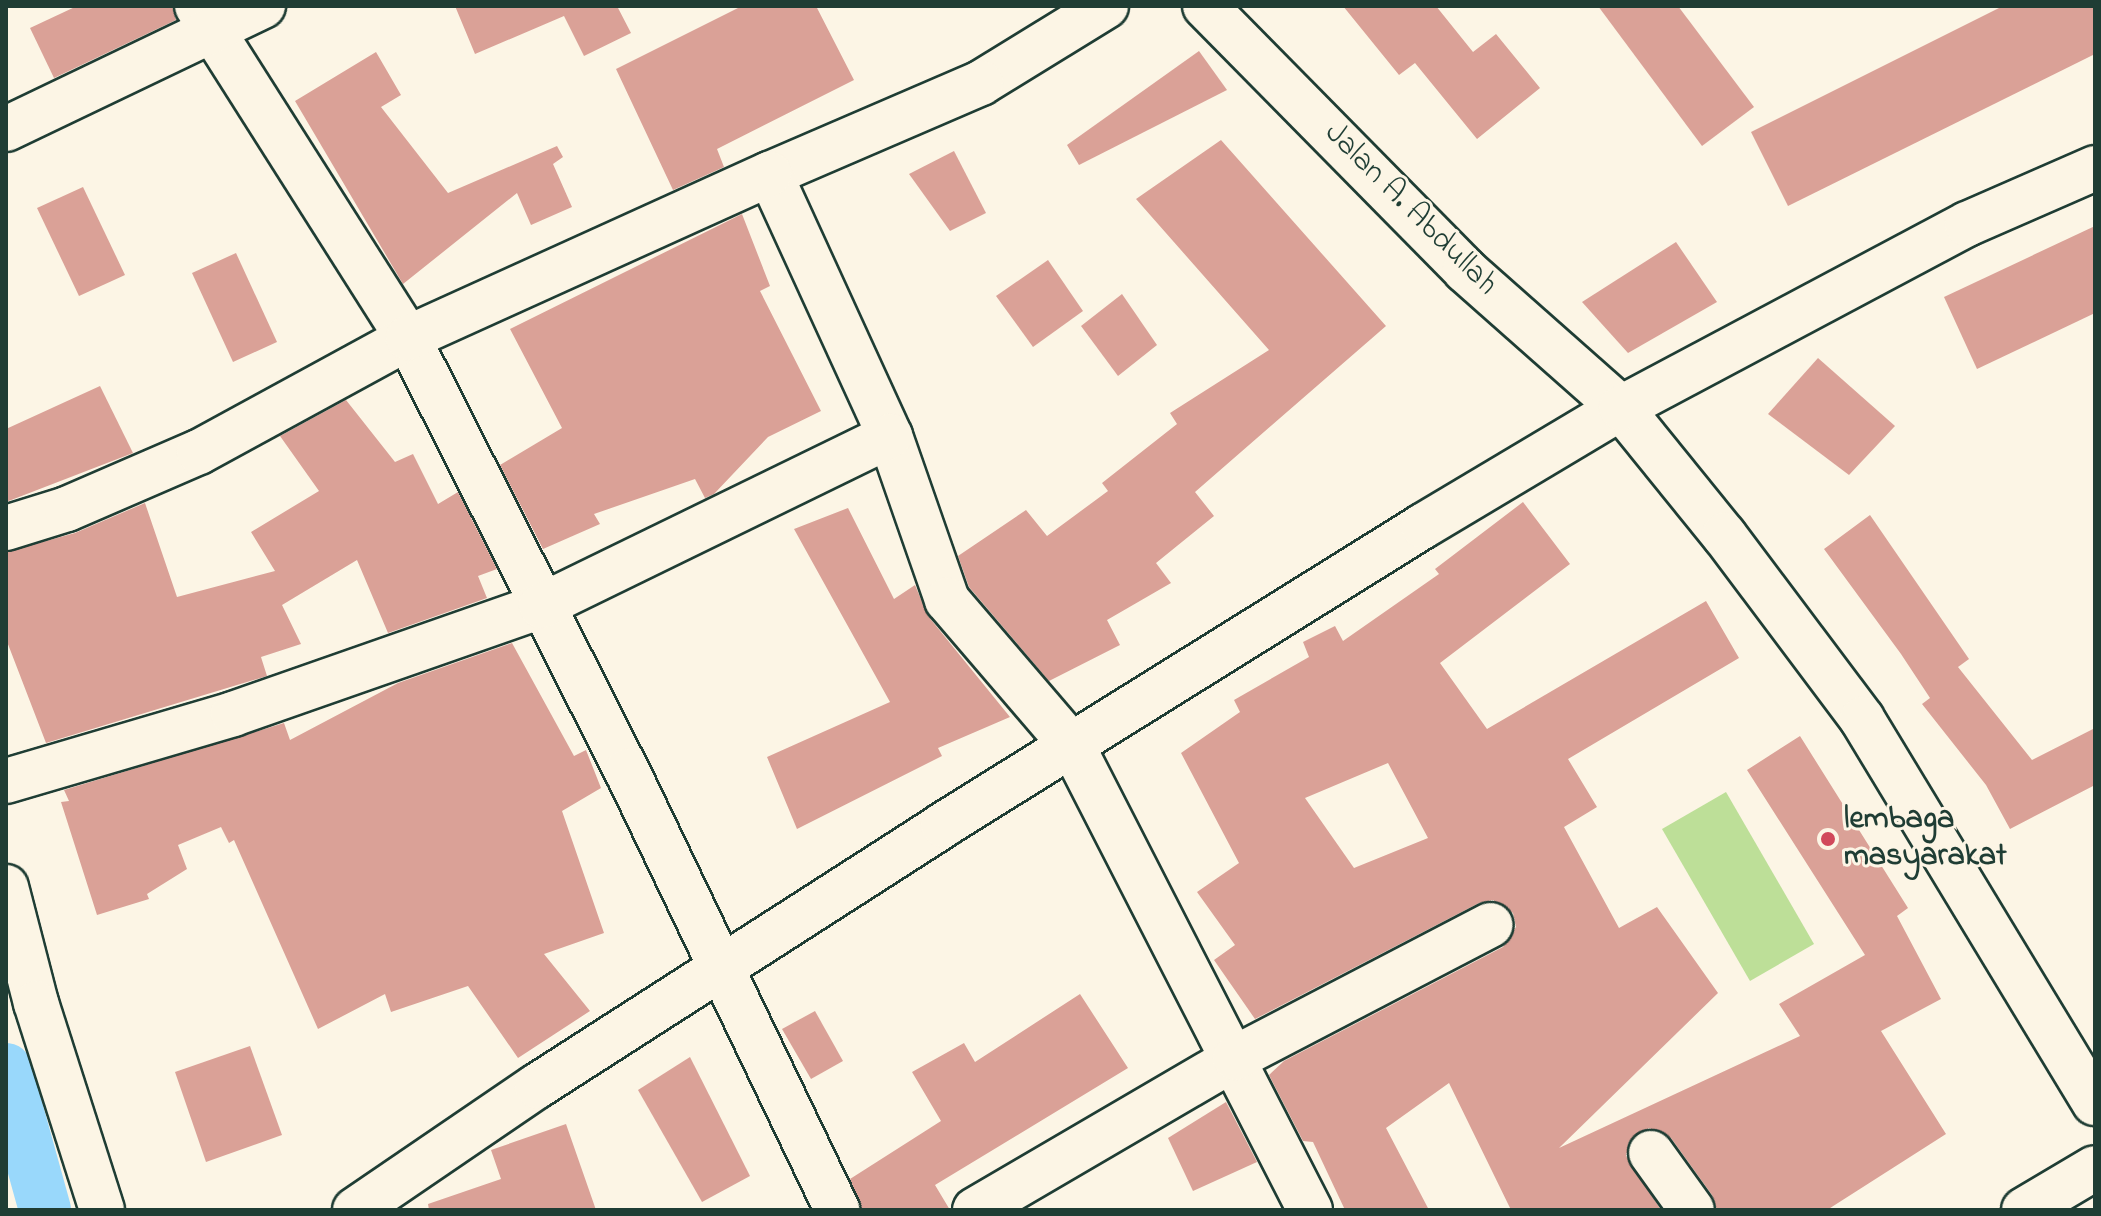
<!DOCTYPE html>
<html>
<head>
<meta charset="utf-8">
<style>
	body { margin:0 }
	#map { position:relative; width:2101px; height:1216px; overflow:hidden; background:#fcf5e5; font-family:"Indie Flower",sans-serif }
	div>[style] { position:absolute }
	.green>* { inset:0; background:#bddf98 }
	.canal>* { height:52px; margin:-26px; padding:0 26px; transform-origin:26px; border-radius:26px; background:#99d8fb }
	.building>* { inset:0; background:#daa197 }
	.roads { filter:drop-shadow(2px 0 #1f3d34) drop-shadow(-2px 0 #1f3d34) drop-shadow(0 2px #1f3d34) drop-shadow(0 -2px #1f3d34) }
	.minor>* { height:44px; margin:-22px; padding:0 22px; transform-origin:22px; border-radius:22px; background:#fcf5e5 }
	.tertiary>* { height:44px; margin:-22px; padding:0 22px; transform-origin:22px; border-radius:22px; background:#fcf5e5 }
	.dots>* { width:22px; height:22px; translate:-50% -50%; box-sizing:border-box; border:4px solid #fcf5e5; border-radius:50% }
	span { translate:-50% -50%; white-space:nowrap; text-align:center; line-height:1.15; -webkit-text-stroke:6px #fcf5e5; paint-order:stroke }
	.street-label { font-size:32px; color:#1f3d34 }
	.poi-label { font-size:32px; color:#1f3d34; font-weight:700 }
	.left { translate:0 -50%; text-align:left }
	.frame { position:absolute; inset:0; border:8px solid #1f3d34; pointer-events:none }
</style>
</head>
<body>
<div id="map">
	<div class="green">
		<div style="clip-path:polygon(1726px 792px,1814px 944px,1750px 981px,1662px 829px)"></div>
	</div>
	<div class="canal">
		<div style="left:6px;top:1069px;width:146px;rotate:74.5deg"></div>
	</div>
	<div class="building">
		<div style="clip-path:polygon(77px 6px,172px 6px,176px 20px,54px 78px,30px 28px)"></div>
		<div style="clip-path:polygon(455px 6px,617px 6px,631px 33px,584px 56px,564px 16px,475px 54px)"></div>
		<div style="clip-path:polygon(742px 6px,816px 6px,854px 80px,717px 149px,724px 167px,673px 190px,616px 69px)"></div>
		<div style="clip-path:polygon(1343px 6px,1436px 6px,1473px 52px,1496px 34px,1540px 88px,1477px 139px,1415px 63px,1399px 75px)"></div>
		<div style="clip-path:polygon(1598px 6px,1678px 6px,1754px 107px,1702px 146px)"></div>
		<div style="clip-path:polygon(2003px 6px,2095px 6px,2095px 54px,1788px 206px,1751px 132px)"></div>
		<div style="clip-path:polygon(1199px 51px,1227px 90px,1079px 165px,1067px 145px)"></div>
		<div style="clip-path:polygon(376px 52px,401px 95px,381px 107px,448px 193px,557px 146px,563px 157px,553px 164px,572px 207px,531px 225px,517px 193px,403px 284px,295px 101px)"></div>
		<div style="clip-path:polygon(1221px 140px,1386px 326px,1195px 492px,1214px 516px,1156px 563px,1171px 583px,1107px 620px,1120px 645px,1049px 681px,969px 587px,958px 556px,1026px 510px,1047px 536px,1108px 491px,1102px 483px,1177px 424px,1170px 413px,1269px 350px,1136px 199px)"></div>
		<div style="clip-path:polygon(954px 151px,986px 213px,950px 231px,909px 174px)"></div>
		<div style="clip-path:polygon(83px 187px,125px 275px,79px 296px,37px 208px)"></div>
		<div style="clip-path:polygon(742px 214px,770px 286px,760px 291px,821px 411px,768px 437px,714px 494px,705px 498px,695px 479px,594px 514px,600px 524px,543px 549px,500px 465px,562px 428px,510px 329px)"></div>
		<div style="clip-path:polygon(2095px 226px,2095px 313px,1977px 369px,1944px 297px)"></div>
		<div style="clip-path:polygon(1676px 242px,1717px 302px,1628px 353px,1582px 302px)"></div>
		<div style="clip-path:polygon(236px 253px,277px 342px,233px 362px,192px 273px)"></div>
		<div style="clip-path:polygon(1048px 260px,1083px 311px,1033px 347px,996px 296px)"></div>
		<div style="clip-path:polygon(1122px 294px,1157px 345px,1118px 376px,1081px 326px)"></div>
		<div style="clip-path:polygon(1818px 358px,1895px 426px,1849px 475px,1768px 414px)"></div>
		<div style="clip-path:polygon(100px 386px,133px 453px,6px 502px,6px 429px)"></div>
		<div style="clip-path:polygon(346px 400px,395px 462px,413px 454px,438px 504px,458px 492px,497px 569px,478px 576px,487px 598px,388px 633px,357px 560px,282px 605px,301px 644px,261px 657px,267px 676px,46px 743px,6px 639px,6px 552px,75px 533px,145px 503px,177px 597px,275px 571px,251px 532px,319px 491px,280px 436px)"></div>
		<div style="clip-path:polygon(evenodd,1523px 502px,1570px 564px,1440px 663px,1487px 729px,1706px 601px,1739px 658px,1568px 759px,1597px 807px,1564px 827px,1619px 928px,1657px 907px,1718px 993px,1559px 1148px,1800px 1036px,1779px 1004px,1865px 955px,1747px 770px,1800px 736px,1908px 908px,1897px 916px,1941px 999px,1881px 1031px,1946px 1134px,1827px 1210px,1717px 1210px,1712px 1195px,1671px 1138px,1649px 1128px,1629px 1142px,1626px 1156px,1661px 1210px,1511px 1210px,1449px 1083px,1386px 1128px,1429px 1210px,1345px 1210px,1313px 1142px,1303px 1141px,1269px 1075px,1284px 1061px,1503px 947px,1516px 927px,1513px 913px,1493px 900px,1479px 903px,1255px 1019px,1214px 960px,1235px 945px,1197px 892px,1239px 863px,1181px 753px,1240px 712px,1234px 700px,1309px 657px,1303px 642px,1335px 626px,1343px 641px,1439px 574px,1435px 569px,1523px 502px,1388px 763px,1428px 838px,1354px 868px,1305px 798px,1388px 763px)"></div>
		<div style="clip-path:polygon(848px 508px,894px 599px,915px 585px,928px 616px,1010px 717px,938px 748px,942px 756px,797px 829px,767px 757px,890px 702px,794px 529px)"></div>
		<div style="clip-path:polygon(1870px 515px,1969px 659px,1958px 667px,2032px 760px,2095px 728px,2095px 785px,2010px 829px,1986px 785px,1922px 704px,1930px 698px,1901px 654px,1824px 549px)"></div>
		<div style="clip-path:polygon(512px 643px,574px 756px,586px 750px,601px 788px,562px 811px,604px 933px,544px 954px,590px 1011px,518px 1058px,468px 986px,391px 1012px,385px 994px,318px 1029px,234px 840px,229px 843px,221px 827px,178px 845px,187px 869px,147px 894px,149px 899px,97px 915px,61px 802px,69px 801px,64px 790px,284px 723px,290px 740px,398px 683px)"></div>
		<div style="clip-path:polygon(1080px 994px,1128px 1068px,935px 1185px,950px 1210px,862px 1210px,850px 1179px,941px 1121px,912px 1072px,964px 1043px,975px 1062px)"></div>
		<div style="clip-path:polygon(815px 1011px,843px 1061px,811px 1079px,782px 1029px)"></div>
		<div style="clip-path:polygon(250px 1046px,282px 1135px,206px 1162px,175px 1072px)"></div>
		<div style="clip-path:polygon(690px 1057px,750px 1176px,702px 1202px,638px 1090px)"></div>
		<div style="clip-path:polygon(1226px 1102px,1257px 1162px,1193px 1191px,1168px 1138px)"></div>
		<div style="clip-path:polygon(566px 1124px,596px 1210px,429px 1210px,428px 1204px,501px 1179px,491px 1150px)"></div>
	</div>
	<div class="roads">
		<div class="minor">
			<div style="left:197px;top:6px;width:393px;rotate:57.6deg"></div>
			<div style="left:408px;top:338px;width:485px;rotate:63.2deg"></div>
			<div style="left:627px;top:771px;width:487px;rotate:64.4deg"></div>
			<div style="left:1106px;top:6px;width:147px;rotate:148.4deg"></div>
			<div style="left:981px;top:83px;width:230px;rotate:156.7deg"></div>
			<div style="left:770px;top:174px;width:288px;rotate:65.4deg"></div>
			<div style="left:890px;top:436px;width:174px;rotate:70.8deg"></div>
			<div style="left:947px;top:600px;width:194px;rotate:49.4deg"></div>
			<div style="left:1073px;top:747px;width:520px;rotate:62.89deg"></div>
			<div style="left:6px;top:129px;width:285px;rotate:-25.6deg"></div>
			<div style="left:6px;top:528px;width:64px;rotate:-17.3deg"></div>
			<div style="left:67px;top:509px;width:144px;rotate:-23.4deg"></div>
			<div style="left:199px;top:452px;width:238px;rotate:-28.6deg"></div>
			<div style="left:408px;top:338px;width:397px;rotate:-24.4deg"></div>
			<div style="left:6px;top:781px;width:237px;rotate:-16.4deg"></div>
			<div style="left:233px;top:714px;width:326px;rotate:-19.3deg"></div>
			<div style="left:541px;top:606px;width:388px;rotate:-26deg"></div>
			<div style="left:6px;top:887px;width:120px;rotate:75.5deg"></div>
			<div style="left:36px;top:1003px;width:217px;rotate:72.3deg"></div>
			<div style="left:1651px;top:1153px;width:70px;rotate:54.3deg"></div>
			<div style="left:975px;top:1210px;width:301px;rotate:-30.3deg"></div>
			<div style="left:1235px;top:1058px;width:288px;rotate:-27.5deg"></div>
			<div style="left:2024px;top:1210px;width:82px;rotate:-30.6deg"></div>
		</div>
		<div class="tertiary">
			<div style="left:1205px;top:6px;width:371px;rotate:45.4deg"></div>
			<div style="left:1465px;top:270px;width:208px;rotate:41.5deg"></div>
			<div style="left:1621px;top:408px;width:164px;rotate:51deg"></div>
			<div style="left:1724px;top:535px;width:230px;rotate:53.1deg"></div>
			<div style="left:1862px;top:719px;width:449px;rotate:58.8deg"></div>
			<div style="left:355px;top:1210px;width:220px;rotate:-34.3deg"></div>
			<div style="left:537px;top:1086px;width:483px;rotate:-32.7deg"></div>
			<div style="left:943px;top:825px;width:566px;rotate:-31.92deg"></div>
			<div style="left:1423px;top:526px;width:230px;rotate:-30.8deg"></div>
			<div style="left:1621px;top:408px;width:392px;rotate:-28deg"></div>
			<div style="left:1967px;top:224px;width:140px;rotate:-23.6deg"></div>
		</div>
	</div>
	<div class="dots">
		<div style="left:1828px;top:839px;background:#d1495b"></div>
	</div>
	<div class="street-label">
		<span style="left:1410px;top:210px;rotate:45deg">Jalan A. Abdullah</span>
	</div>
	<div class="poi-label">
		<span class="left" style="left:1844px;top:839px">lembaga<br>masyarakat</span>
	</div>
	<div class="frame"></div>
</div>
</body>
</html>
